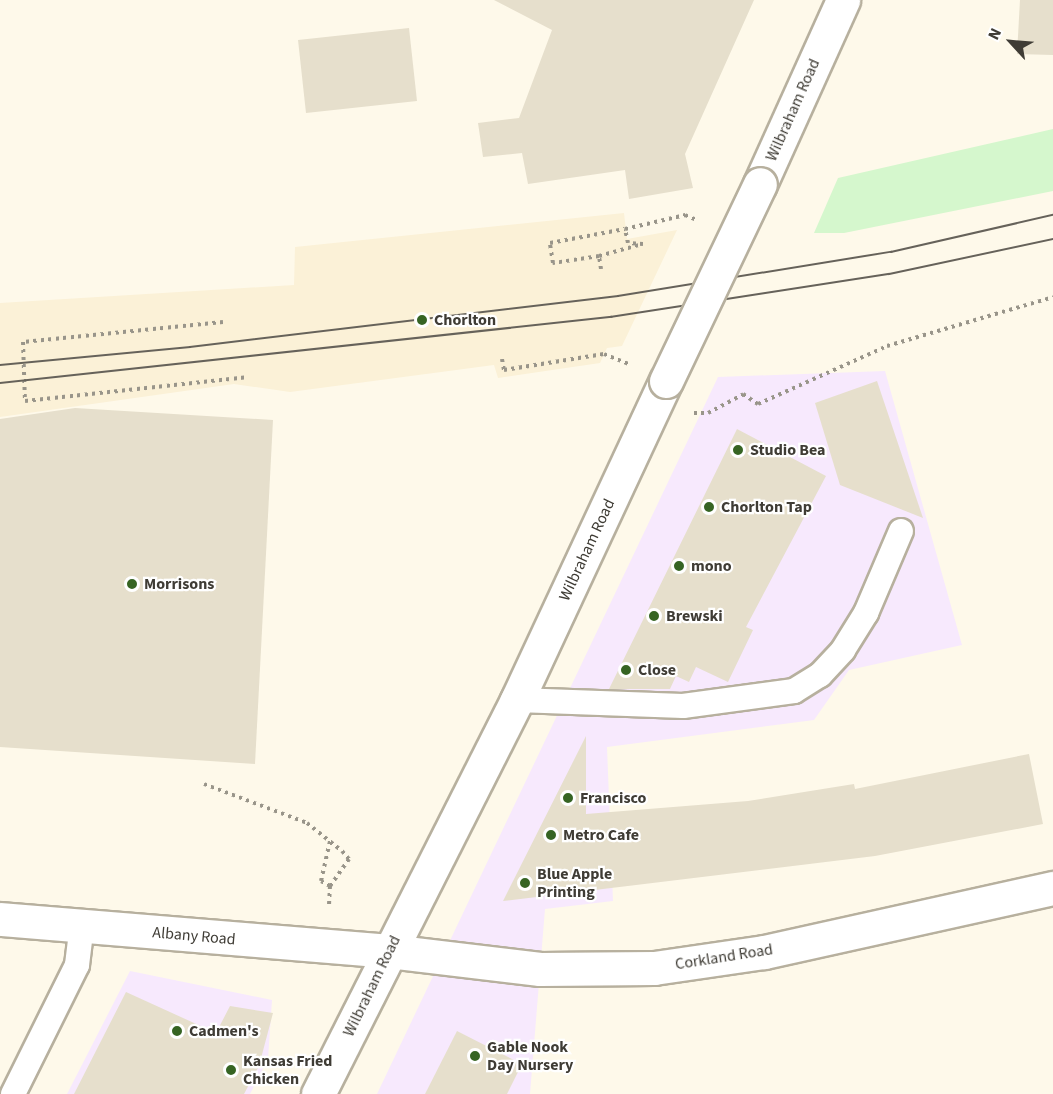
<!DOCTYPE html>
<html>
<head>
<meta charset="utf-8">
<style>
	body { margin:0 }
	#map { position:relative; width:1053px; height:1094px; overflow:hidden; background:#fef9ea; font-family:"Source Sans 3",sans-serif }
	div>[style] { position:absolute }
	.commercial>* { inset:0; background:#f7e9fd }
	.built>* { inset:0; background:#fbf1d7 }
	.green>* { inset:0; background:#d5f7cd }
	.building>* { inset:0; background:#e6dfcc }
	.path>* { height:4px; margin-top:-2px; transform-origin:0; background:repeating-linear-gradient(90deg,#99958a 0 3px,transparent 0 7.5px) }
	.roads { filter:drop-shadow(2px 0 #b7b09e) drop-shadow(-2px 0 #b7b09e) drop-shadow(0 2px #b7b09e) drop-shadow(0 -2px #b7b09e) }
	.lane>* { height:24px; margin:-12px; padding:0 12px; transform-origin:12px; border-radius:12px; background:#fff }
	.street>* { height:33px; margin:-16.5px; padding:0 16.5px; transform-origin:16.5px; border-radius:16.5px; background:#fff }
	.highway>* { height:33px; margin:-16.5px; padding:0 16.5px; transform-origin:16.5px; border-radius:16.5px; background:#fff }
	.tram>* { height:1.5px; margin:-0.75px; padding:0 0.75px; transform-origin:0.75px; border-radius:0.75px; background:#66625a }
	.bridges { filter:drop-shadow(2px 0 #b7b09e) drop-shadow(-2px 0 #b7b09e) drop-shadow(0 2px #b7b09e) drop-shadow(0 -2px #b7b09e) }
	.highway-bridge>* { height:33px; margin:-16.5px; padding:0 16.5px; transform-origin:16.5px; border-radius:16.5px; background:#fff }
	.dots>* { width:16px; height:16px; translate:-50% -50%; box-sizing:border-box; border:3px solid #fff; border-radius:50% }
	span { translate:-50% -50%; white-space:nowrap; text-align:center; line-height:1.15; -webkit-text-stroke:4.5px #fff; paint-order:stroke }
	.street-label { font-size:16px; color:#3f3c35 }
	.poi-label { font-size:16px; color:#3f3c35; font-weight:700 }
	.left { translate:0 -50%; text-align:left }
	.north { position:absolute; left:981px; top:12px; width:60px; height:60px; -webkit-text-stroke:4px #fff; paint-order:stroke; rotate:296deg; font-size:16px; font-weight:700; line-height:24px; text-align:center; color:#3f3c35 }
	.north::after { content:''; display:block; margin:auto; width:21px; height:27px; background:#3f3c35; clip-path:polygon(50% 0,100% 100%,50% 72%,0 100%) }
</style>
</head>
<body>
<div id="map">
	<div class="commercial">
		<div style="clip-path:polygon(885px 371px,962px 645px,849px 670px,814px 720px,607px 747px,613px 901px,545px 909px,530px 1094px,377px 1094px,718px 377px)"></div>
		<div style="clip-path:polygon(130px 971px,272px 1000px,268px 1059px,250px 1094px,67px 1094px)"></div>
	</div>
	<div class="built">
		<div style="clip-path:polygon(624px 213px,627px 239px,677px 230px,622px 346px,607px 348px,600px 363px,498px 378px,494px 365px,290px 392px,234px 384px,0 417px,0 303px,294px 285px,295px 247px)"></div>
	</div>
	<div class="green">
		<div style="clip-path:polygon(1053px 129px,1053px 191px,844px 233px,814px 233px,838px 178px)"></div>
	</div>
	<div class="building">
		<div style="clip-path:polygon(494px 0,754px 0,685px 154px,693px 188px,629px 199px,625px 170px,528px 184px,522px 153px,483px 157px,478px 123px,519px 118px,552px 30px)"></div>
		<div style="clip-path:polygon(1020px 0,1053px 0,1053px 55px,1017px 54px)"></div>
		<div style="clip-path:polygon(409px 28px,417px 101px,306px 113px,298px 40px)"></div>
		<div style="clip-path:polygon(877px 381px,923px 518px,840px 485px,815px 403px)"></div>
		<div style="clip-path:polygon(75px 408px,273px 420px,255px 764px,0 747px,0 419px)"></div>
		<div style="clip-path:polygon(737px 429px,826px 476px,746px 627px,753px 630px,728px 682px,696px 667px,689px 682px,676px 676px,670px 689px,609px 689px)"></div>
		<div style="clip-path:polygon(586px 736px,586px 814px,748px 801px,854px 784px,855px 789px,1029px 754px,1043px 824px,875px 856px,503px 901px)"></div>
		<div style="clip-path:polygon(126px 992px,216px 1033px,230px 1006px,273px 1013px,259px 1066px,244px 1094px,74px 1094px)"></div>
		<div style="clip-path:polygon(457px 1031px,522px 1064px,507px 1094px,425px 1094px)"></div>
	</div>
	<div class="path">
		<div style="left:643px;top:244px;width:15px;rotate:-176deg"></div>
		<div style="left:628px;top:243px;width:14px;rotate:-102deg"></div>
		<div style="left:625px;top:229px;width:62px;rotate:-13.1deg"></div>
		<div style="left:685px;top:215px;width:13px;rotate:23deg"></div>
		<div style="left:599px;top:256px;width:47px;rotate:171.3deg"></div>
		<div style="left:553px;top:263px;width:20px;rotate:-99deg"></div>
		<div style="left:550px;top:243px;width:76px;rotate:-10.6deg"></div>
		<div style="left:601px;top:269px;width:13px;rotate:-99deg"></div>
		<div style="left:599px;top:256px;width:41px;rotate:-15.4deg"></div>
		<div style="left:223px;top:322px;width:201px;rotate:174.3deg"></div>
		<div style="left:23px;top:342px;width:59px;rotate:88.1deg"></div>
		<div style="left:25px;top:401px;width:225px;rotate:-6.1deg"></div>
		<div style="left:502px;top:359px;width:11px;rotate:80deg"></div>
		<div style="left:504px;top:370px;width:101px;rotate:-9.1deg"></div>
		<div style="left:604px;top:354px;width:27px;rotate:22deg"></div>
		<div style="left:694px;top:413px;width:14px"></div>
		<div style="left:708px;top:413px;width:40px;rotate:-28deg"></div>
		<div style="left:743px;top:394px;width:18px;rotate:34deg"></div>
		<div style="left:758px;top:404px;width:141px;rotate:-24.2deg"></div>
		<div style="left:887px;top:346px;width:173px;rotate:-16.4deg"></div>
		<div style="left:204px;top:784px;width:110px;rotate:20.7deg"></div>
		<div style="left:307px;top:823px;width:45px;rotate:38.7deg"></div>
		<div style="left:342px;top:851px;width:11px;rotate:49deg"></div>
		<div style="left:349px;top:859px;width:33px;rotate:125deg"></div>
		<div style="left:330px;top:886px;width:21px;rotate:93deg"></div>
		<div style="left:330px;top:886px;width:10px;rotate:-151deg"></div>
		<div style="left:321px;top:881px;width:41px;rotate:-77.3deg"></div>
	</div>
	<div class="roads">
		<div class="lane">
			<div style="left:517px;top:700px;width:166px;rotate:2.1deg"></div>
			<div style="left:683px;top:706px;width:112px;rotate:-7.7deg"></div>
			<div style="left:794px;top:691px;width:31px;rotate:-32deg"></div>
			<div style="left:820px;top:675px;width:34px;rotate:-47deg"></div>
			<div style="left:843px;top:650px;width:44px;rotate:-58.1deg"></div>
			<div style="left:866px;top:613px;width:89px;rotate:-66.9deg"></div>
			<div style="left:13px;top:1094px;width:144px;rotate:-63.6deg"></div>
			<div style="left:77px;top:965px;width:39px;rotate:-83deg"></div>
		</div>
		<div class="street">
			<div style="left:0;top:919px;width:390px;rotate:4.7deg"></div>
			<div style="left:389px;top:951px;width:152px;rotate:6.8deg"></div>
			<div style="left:540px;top:969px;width:114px;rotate:-0.5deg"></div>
			<div style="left:654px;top:968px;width:111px;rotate:-8.3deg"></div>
			<div style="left:764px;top:952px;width:296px;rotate:-12.5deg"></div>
		</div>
		<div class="highway">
			<div style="left:760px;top:184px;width:202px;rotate:-65.7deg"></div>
			<div style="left:318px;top:1094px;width:441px;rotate:-63.2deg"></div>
			<div style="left:517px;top:700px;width:352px;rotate:-65deg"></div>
		</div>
	</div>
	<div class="tram">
		<div style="left:0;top:365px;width:191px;rotate:-5.4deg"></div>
		<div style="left:190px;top:347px;width:431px;rotate:-6.8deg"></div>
		<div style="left:618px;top:296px;width:277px;rotate:-9.2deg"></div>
		<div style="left:891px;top:252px;width:166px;rotate:-12.9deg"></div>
		<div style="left:0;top:383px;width:615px;rotate:-6.17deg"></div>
		<div style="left:611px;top:317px;width:281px;rotate:-8.8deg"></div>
		<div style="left:889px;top:274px;width:168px;rotate:-12deg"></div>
	</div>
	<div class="bridges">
		<div class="highway-bridge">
			<div style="left:666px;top:381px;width:218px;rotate:-64.5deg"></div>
		</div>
	</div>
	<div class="dots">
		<div style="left:422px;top:320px;background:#366423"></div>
		<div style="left:738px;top:450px;background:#366423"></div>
		<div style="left:709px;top:507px;background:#366423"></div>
		<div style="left:679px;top:566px;background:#366423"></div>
		<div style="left:132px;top:584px;background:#366423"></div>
		<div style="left:654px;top:616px;background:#366423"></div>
		<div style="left:626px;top:670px;background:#366423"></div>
		<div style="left:568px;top:798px;background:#366423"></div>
		<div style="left:551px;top:835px;background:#366423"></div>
		<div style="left:525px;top:883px;background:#366423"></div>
		<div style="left:177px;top:1031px;background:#366423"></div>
		<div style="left:475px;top:1056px;background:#366423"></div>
		<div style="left:231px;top:1070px;background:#366423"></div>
	</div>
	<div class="street-label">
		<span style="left:793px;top:110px;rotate:-66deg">Wilbraham Road</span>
		<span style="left:587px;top:550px;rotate:-65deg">Wilbraham Road</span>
		<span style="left:194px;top:936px;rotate:5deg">Albany Road</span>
		<span style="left:724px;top:957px;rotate:-9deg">Corkland Road</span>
		<span style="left:372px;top:986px;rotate:-64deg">Wilbraham Road</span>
	</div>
	<div class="poi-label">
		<span class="left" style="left:434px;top:320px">Chorlton</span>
		<span class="left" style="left:750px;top:450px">Studio Bea</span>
		<span class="left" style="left:721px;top:507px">Chorlton Tap</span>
		<span class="left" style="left:691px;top:566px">mono</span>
		<span class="left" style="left:144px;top:584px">Morrisons</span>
		<span class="left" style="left:666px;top:616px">Brewski</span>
		<span class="left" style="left:638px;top:670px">Close</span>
		<span class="left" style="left:580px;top:798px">Francisco</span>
		<span class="left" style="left:563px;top:835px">Metro Cafe</span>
		<span class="left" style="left:537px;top:883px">Blue Apple<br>Printing</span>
		<span class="left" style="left:189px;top:1031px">Cadmen's</span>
		<span class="left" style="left:487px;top:1056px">Gable Nook<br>Day Nursery</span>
		<span class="left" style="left:243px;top:1070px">Kansas Fried<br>Chicken</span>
	</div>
	<div class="north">N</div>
</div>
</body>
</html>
